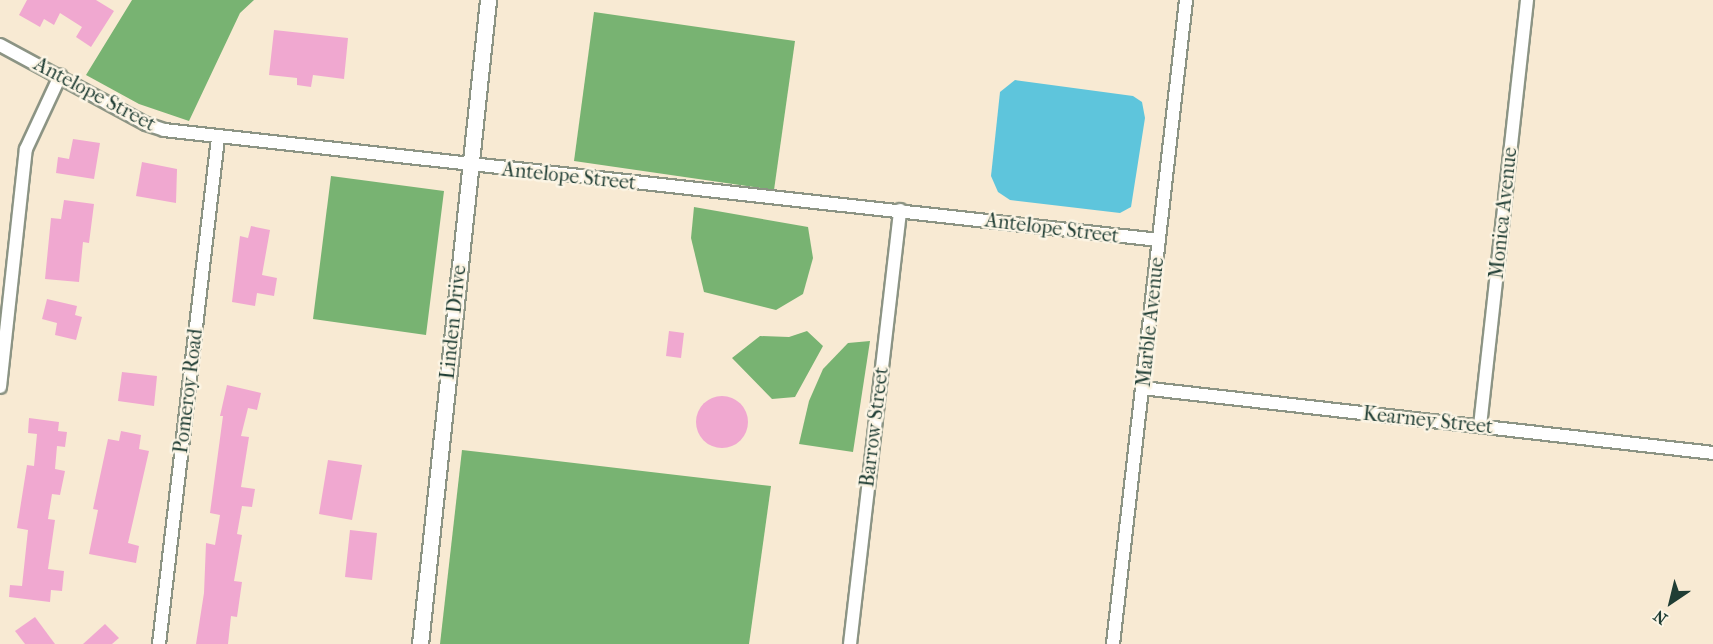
<!DOCTYPE html>
<html>
<head>
<meta charset="utf-8">
<style>
	body { margin:0 }
	#map { position:relative; width:1713px; height:644px; overflow:hidden; background:#f8ead3; font-family:"IM FELL French Canon",serif }
	div>[style] { position:absolute }
	.forest>* { inset:0; background:#78b372 }
	.water>* { inset:0; background:#5ec5dc }
	.building>* { inset:0; background:#f0a8d0 }
	.round { border-radius:50% }
	.roads { filter:drop-shadow(2px 0 #8c9484) drop-shadow(-2px 0 #8c9484) drop-shadow(0 2px #8c9484) drop-shadow(0 -2px #8c9484) }
	.minor>* { height:12px; margin:-6px; padding:0 6px; transform-origin:6px; border-radius:6px; background:#fff }
	.tertiary>* { height:15px; margin:-7.5px; padding:0 7.5px; transform-origin:7.5px; border-radius:7.5px; background:#fff }
	span { translate:-50% -50%; white-space:nowrap; text-align:center; line-height:1.15; -webkit-text-stroke:5px #fcf5e5; paint-order:stroke }
	.street-label { font-size:20px; color:#1f3d34 }
	.north { position:absolute; left:1641px; top:572px; width:60px; height:60px; -webkit-text-stroke:4px #fcf5e5; paint-order:stroke; rotate:215deg; font-size:16px; font-weight:700; line-height:24px; text-align:center; color:#1f3d34 }
	.north::after { content:''; display:block; margin:auto; width:21px; height:27px; background:#1f3d34; clip-path:polygon(50% 0,100% 100%,50% 72%,0 100%) }
</style>
</head>
<body>
<div id="map">
	<div class="forest">
		<div style="clip-path:polygon(132px 0,254px 0,240px 13px,189px 121px,139px 104px,86px 75px)"></div>
		<div style="clip-path:polygon(594px 12px,795px 41px,774px 190px,574px 161px)"></div>
		<div style="clip-path:polygon(331px 176px,444px 191px,426px 335px,313px 319px)"></div>
		<div style="clip-path:polygon(694px 207px,808px 227px,813px 258px,803px 294px,776px 310px,704px 292px,691px 238px)"></div>
		<div style="clip-path:polygon(807px 331px,823px 346px,795px 397px,772px 399px,732px 358px,760px 336px,789px 337px)"></div>
		<div style="clip-path:polygon(870px 341px,853px 452px,799px 444px,809px 401px,823px 369px,848px 343px)"></div>
		<div style="clip-path:polygon(462px 450px,771px 486px,749px 644px,440px 644px)"></div>
	</div>
	<div class="water">
		<div style="clip-path:polygon(1015px 80px,1133px 96px,1142px 102px,1145px 118px,1131px 207px,1120px 213px,1010px 200px,998px 192px,991px 176px,1000px 92px)"></div>
	</div>
	<div class="building">
		<div style="clip-path:polygon(27px 0,96px 0,114px 11px,91px 47px,76px 37px,82px 27px,60px 13px,54px 25px,44px 19px,40px 27px,19px 15px)"></div>
		<div style="clip-path:polygon(274px 30px,348px 38px,344px 79px,313px 75px,311px 87px,297px 85px,297px 78px,269px 75px)"></div>
		<div style="clip-path:polygon(73px 139px,100px 143px,94px 179px,56px 173px,58px 157px,69px 159px)"></div>
		<div style="clip-path:polygon(142px 162px,177px 169px,176px 203px,136px 196px)"></div>
		<div style="clip-path:polygon(64px 200px,94px 204px,89px 243px,83px 242px,79px 282px,45px 279px,51px 218px,61px 219px)"></div>
		<div style="clip-path:polygon(251px 226px,270px 230px,262px 275px,277px 278px,274px 296px,257px 293px,255px 306px,232px 302px,240px 236px,248px 238px)"></div>
		<div style="clip-path:polygon(47px 299px,77px 306px,75px 315px,82px 317px,76px 340px,55px 335px,57px 323px,42px 319px)"></div>
		<div style="clip-path:polygon(669px 331px,684px 333px,681px 358px,666px 356px)"></div>
		<div style="clip-path:polygon(122px 372px,157px 376px,154px 406px,118px 401px)"></div>
		<div style="clip-path:polygon(227px 385px,261px 393px,257px 410px,248px 408px,241px 436px,249px 437px,241px 487px,255px 489px,252px 507px,242px 506px,237px 534px,242px 535px,234px 581px,242px 582px,237px 617px,231px 616px,228px 644px,196px 644px,204px 593px,206px 543px,215px 545px,220px 515px,210px 513px,223px 416px,220px 416px)"></div>
		<div class="round" style="left:696px;top:396px;width:52px;height:52px"></div>
		<div style="clip-path:polygon(29px 418px,59px 422px,58px 431px,67px 432px,65px 447px,57px 446px,55px 469px,65px 471px,60px 495px,52px 494px,48px 519px,55px 520px,48px 569px,64px 571px,62px 591px,51px 590px,50px 602px,9px 597px,10px 585px,22px 586px,28px 530px,17px 528px,27px 465px,34px 466px,37px 434px,28px 433px)"></div>
		<div style="clip-path:polygon(121px 431px,141px 435px,139px 449px,149px 451px,128px 543px,139px 546px,136px 563px,89px 554px,98px 510px,93px 509px,108px 439px,119px 441px)"></div>
		<div style="clip-path:polygon(328px 460px,362px 465px,352px 520px,319px 514px)"></div>
		<div style="clip-path:polygon(350px 530px,377px 533px,372px 580px,345px 577px)"></div>
		<div style="clip-path:polygon(35px 617px,55px 644px,25px 644px,15px 631px)"></div>
		<div style="clip-path:polygon(105px 624px,119px 638px,112px 644px,83px 644px)"></div>
	</div>
	<div class="roads">
		<div class="minor">
			<div style="left:0;top:45px;width:166px;rotate:28.4deg"></div>
			<div style="left:146px;top:124px;width:19px;rotate:18deg"></div>
			<div style="left:164px;top:130px;width:1001px;rotate:6.31deg"></div>
			<div style="left:0;top:387px;width:239px;rotate:-83.8deg"></div>
			<div style="left:26px;top:149px;width:81px;rotate:-65deg"></div>
			<div style="left:1142px;top:388px;width:575px;rotate:6.49deg"></div>
			<div style="left:1480px;top:426px;width:429px;rotate:-83.7deg"></div>
			<div style="left:159px;top:644px;width:509px;rotate:-83.35deg"></div>
			<div style="left:850px;top:644px;width:437px;rotate:-83.4deg"></div>
			<div style="left:1113px;top:644px;width:648px;rotate:-83.53deg"></div>
		</div>
		<div class="tertiary">
			<div style="left:420px;top:644px;width:648px;rotate:-83.97deg"></div>
		</div>
	</div>
	<div class="street-label">
		<span style="left:95px;top:94px;rotate:28deg">Antelope Street</span>
		<span style="left:569px;top:176px;rotate:6deg">Antelope Street</span>
		<span style="left:1503px;top:213px;rotate:-84deg">Monica Avenue</span>
		<span style="left:1052px;top:228px;rotate:7deg">Antelope Street</span>
		<span style="left:453px;top:322px;rotate:-84deg">Linden Drive</span>
		<span style="left:1150px;top:322px;rotate:-84deg">Marble Avenue</span>
		<span style="left:188px;top:391px;rotate:-83deg">Pomeroy Road</span>
		<span style="left:1428px;top:420px;rotate:6deg">Kearney Street</span>
		<span style="left:874px;top:427px;rotate:-83deg">Barrow Street</span>
	</div>
	<div class="north">N</div>
</div>
</body>
</html>
